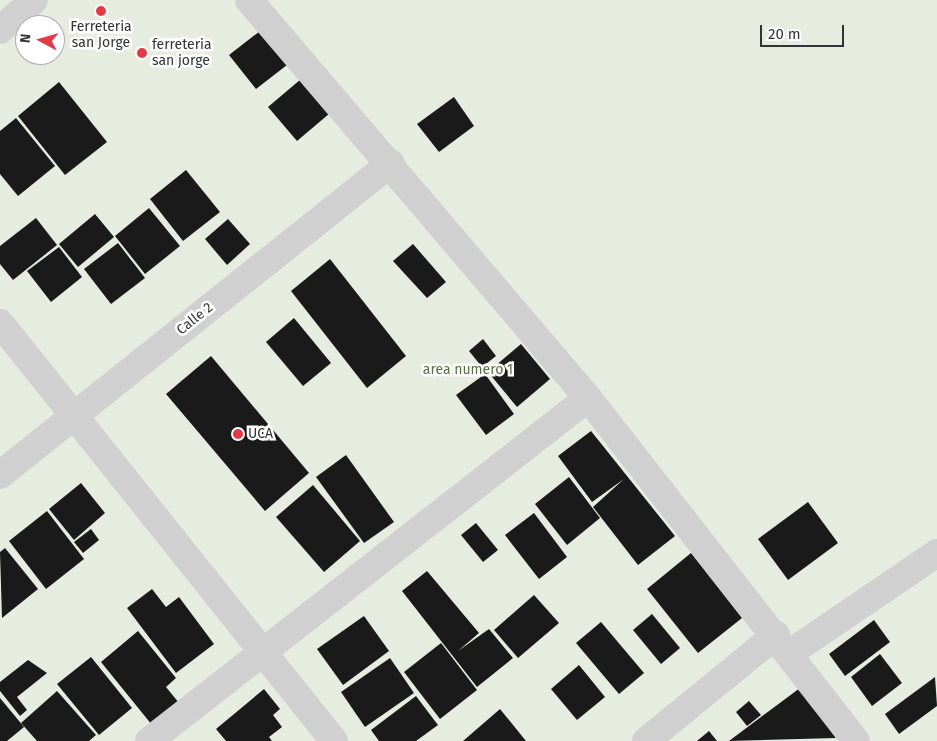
<!DOCTYPE html>
<html>
<head>
<meta charset="utf-8">
<style>
	body { margin:0 }
	#map { position:relative; width:937px; height:741px; overflow:hidden; background:#fff; font-family:"Fira Sans",sans-serif }
	div>[style] { position:absolute }
	.green>* { inset:0; background:#e6ecdf }
	.building>* { inset:0; background:#1a1a1a }
	.minor>* { height:28px; margin:-14px; padding:0 14px; transform-origin:14px; border-radius:14px; background:#d0d0d0 }
	.dots>* { width:14px; height:14px; translate:-50% -50%; box-sizing:border-box; border:2px solid #fff; border-radius:50% }
	span { translate:-50% -50%; white-space:nowrap; text-align:center; line-height:1.15; -webkit-text-stroke:5px #fff; paint-order:stroke }
	.poi-label { font-size:14px; color:#333 }
	.left { translate:0 -50%; text-align:left }
	.street-label { font-size:14px; color:#333 }
	.park-label { font-size:14px; color:#56703f }
	.north { position:absolute; left:15px; top:15px; width:50px; height:50px; box-sizing:border-box; background:#fff; border:1px solid #adadad; border-radius:50%; rotate:276deg; font-size:14px; font-weight:700; line-height:20px; text-align:center; color:#333 }
	.north::after { content:''; display:block; margin:auto; width:18px; height:22px; background:#e63946; clip-path:polygon(50% 0,100% 100%,50% 72%,0 100%) }
	.scale { position:absolute; left:760px; top:25px; width:84px; height:22px; box-sizing:border-box; border:2px solid #333; border-top:0; padding-left:6px; font-size:15px; line-height:18px; white-space:nowrap; color:#333; -webkit-text-stroke:4px #fff; paint-order:stroke }
</style>
</head>
<body>
<div id="map">
	<div class="green">
		<div style="clip-path:polygon(evenodd,0 0,937px 0,937px 741px,0 741px,0 0,25px 25px,55px 25px,55px 55px,25px 55px,25px 25px)"></div>
	</div>
	<div class="building">
		<div style="clip-path:polygon(269px 24px,296px 58px,256px 89px,229px 55px)"></div>
		<div style="clip-path:polygon(307px 74px,336px 108px,297px 141px,268px 107px)"></div>
		<div style="clip-path:polygon(59px 82px,107px 142px,65px 175px,18px 116px)"></div>
		<div style="clip-path:polygon(454px 97px,474px 126px,439px 152px,417px 124px)"></div>
		<div style="clip-path:polygon(16px 118px,55px 166px,18px 196px,0 174px,0 131px)"></div>
		<div style="clip-path:polygon(186px 170px,220px 212px,183px 241px,150px 199px)"></div>
		<div style="clip-path:polygon(149px 208px,180px 246px,145px 274px,115px 236px)"></div>
		<div style="clip-path:polygon(95px 214px,114px 237px,78px 267px,59px 244px)"></div>
		<div style="clip-path:polygon(36px 218px,57px 245px,13px 280px,0 264px,0 246px)"></div>
		<div style="clip-path:polygon(228px 219px,250px 244px,227px 265px,205px 239px)"></div>
		<div style="clip-path:polygon(118px 243px,145px 278px,111px 304px,84px 269px)"></div>
		<div style="clip-path:polygon(413px 244px,446px 282px,427px 298px,393px 261px)"></div>
		<div style="clip-path:polygon(59px 247px,82px 277px,51px 302px,27px 271px)"></div>
		<div style="clip-path:polygon(330px 259px,406px 356px,367px 388px,291px 291px)"></div>
		<div style="clip-path:polygon(294px 318px,331px 363px,303px 386px,266px 342px)"></div>
		<div style="clip-path:polygon(483px 339px,496px 356px,482px 367px,469px 351px)"></div>
		<div style="clip-path:polygon(521px 344px,550px 379px,517px 407px,488px 372px)"></div>
		<div style="clip-path:polygon(211px 356px,309px 473px,265px 511px,166px 394px)"></div>
		<div style="clip-path:polygon(485px 374px,514px 414px,486px 435px,456px 395px)"></div>
		<div style="clip-path:polygon(591px 431px,675px 536px,638px 565px,593px 507px,624px 479px,592px 502px,558px 456px)"></div>
		<div style="clip-path:polygon(346px 455px,394px 522px,364px 543px,316px 477px)"></div>
		<div style="clip-path:polygon(569px 477px,600px 518px,567px 545px,535px 504px)"></div>
		<div style="clip-path:polygon(81px 483px,105px 513px,74px 540px,49px 509px)"></div>
		<div style="clip-path:polygon(313px 485px,360px 541px,324px 572px,276px 517px)"></div>
		<div style="clip-path:polygon(808px 502px,838px 543px,788px 580px,758px 539px)"></div>
		<div style="clip-path:polygon(47px 511px,84px 559px,46px 589px,9px 541px)"></div>
		<div style="clip-path:polygon(534px 513px,567px 557px,539px 579px,505px 535px)"></div>
		<div style="clip-path:polygon(476px 523px,498px 550px,483px 562px,461px 535px)"></div>
		<div style="clip-path:polygon(91px 529px,99px 540px,83px 553px,74px 542px)"></div>
		<div style="clip-path:polygon(5px 548px,38px 589px,2px 618px,0 552px)"></div>
		<div style="clip-path:polygon(691px 553px,742px 618px,698px 653px,647px 589px)"></div>
		<div style="clip-path:polygon(427px 571px,479px 633px,458px 651px,489px 629px,513px 658px,477px 687px,402px 591px)"></div>
		<div style="clip-path:polygon(152px 589px,166px 607px,179px 597px,214px 644px,176px 673px,127px 608px)"></div>
		<div style="clip-path:polygon(534px 595px,559px 623px,518px 658px,494px 630px)"></div>
		<div style="clip-path:polygon(652px 614px,680px 648px,661px 664px,633px 630px)"></div>
		<div style="clip-path:polygon(364px 616px,389px 651px,343px 685px,317px 649px)"></div>
		<div style="clip-path:polygon(874px 620px,890px 642px,845px 676px,829px 654px)"></div>
		<div style="clip-path:polygon(601px 622px,644px 673px,619px 694px,576px 643px)"></div>
		<div style="clip-path:polygon(138px 631px,176px 678px,166px 687px,179px 703px,152px 725px,101px 662px)"></div>
		<div style="clip-path:polygon(441px 643px,477px 690px,440px 719px,404px 672px)"></div>
		<div style="clip-path:polygon(880px 654px,902px 683px,872px 706px,851px 677px)"></div>
		<div style="clip-path:polygon(91px 657px,132px 708px,99px 735px,57px 684px)"></div>
		<div style="clip-path:polygon(390px 658px,414px 693px,365px 727px,341px 692px)"></div>
		<div style="clip-path:polygon(28px 660px,47px 673px,17px 697px,27px 710px,20px 716px,0 691px,0 682px)"></div>
		<div style="clip-path:polygon(579px 665px,605px 697px,577px 720px,551px 689px)"></div>
		<div style="clip-path:polygon(935px 677px,937px 706px,899px 734px,885px 714px)"></div>
		<div style="clip-path:polygon(800px 688px,836px 738px,729px 741px)"></div>
		<div style="clip-path:polygon(264px 689px,280px 709px,273px 715px,282px 727px,269px 737px,272px 741px,226px 741px,216px 729px)"></div>
		<div style="clip-path:polygon(57px 691px,96px 735px,89px 741px,37px 741px,21px 723px)"></div>
		<div style="clip-path:polygon(416px 696px,438px 725px,416px 741px,379px 741px,371px 730px)"></div>
		<div style="clip-path:polygon(0 698px,24px 727px,7px 741px,0 741px)"></div>
		<div style="clip-path:polygon(749px 701px,761px 715px,747px 726px,736px 712px)"></div>
		<div style="clip-path:polygon(500px 709px,526px 741px,463px 741px)"></div>
		<div style="clip-path:polygon(709px 731px,717px 741px,697px 741px)"></div>
	</div>
	<div class="minor">
		<div style="left:249px;top:0;width:523px;rotate:49.58deg"></div>
		<div style="left:588px;top:398px;width:435px;rotate:52deg"></div>
		<div style="left:0;top:30px;width:45px;rotate:-41.4deg"></div>
		<div style="left:0;top:323px;width:535px;rotate:51.37deg"></div>
		<div style="left:0;top:475px;width:500px;rotate:-38.59deg"></div>
		<div style="left:790px;top:653px;width:178px;rotate:-34.2deg"></div>
		<div style="left:149px;top:741px;width:557px;rotate:-38deg"></div>
		<div style="left:646px;top:741px;width:168px;rotate:-39.2deg"></div>
	</div>
	<div class="dots">
		<div style="left:101px;top:11px;background:#e63946"></div>
		<div style="left:142px;top:53px;background:#e63946"></div>
		<div style="left:238px;top:434px;background:#e63946"></div>
	</div>
	<div class="poi-label">
		<span style="left:101px;top:35px">Ferreteria<br>san Jorge</span>
		<span class="left" style="left:152px;top:53px">ferreteria<br>san jorge</span>
		<span class="left" style="left:248px;top:434px">UCA</span>
	</div>
	<div class="street-label">
		<span style="left:195px;top:319px;rotate:-39deg">Calle 2</span>
	</div>
	<div class="park-label">
		<span style="left:468px;top:370px">area numero 1</span>
	</div>
	<div class="north">N</div>
	<div class="scale">20 m</div>
</div>
</body>
</html>
